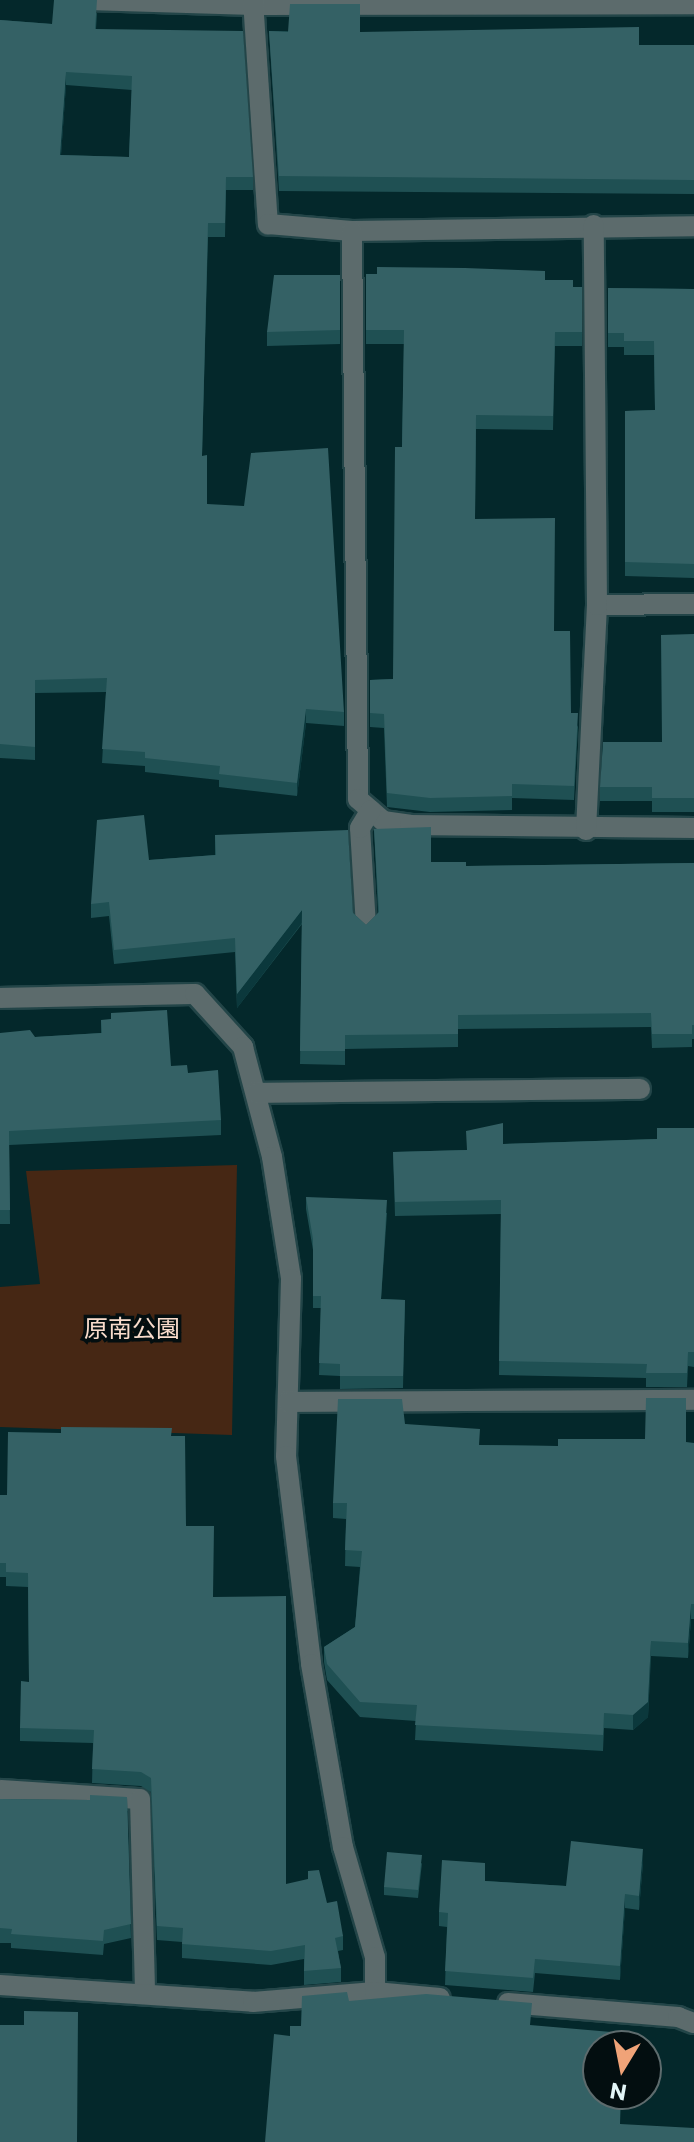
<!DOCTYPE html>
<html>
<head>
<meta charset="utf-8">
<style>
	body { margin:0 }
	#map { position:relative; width:694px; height:2142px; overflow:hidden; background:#04282b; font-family:Commissioner,"Noto Sans JP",sans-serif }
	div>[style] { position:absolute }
	.green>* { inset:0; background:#462714 }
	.roads { filter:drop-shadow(2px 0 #234548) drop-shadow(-2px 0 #234548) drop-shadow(0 2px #234548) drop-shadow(0 -2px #234548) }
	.street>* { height:20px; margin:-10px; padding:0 10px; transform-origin:10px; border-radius:10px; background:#5c6b6c }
	.wall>* { inset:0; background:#1f5053 }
	.shaded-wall>* { inset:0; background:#0b383c }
	.building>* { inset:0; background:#346165 }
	span { translate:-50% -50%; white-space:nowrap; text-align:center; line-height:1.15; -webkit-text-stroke:7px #030e10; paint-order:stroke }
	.park-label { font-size:24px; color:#f9dccc }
	.north { position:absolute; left:582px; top:2030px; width:80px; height:80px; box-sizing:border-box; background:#030e10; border:2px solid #5d6b6d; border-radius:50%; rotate:190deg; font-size:22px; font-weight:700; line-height:32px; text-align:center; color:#e3f6f8 }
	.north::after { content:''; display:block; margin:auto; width:28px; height:36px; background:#f0a378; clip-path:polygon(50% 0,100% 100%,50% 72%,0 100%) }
</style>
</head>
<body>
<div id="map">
	<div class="green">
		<div style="clip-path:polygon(237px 1165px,232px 1435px,0 1427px,0 1287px,40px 1284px,26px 1171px)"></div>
	</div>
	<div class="roads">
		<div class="street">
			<div style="left:88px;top:0;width:165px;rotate:1.7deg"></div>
			<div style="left:253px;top:5px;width:441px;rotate:-0.1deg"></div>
			<div style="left:253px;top:0;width:225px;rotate:86.2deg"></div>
			<div style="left:268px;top:224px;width:84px;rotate:4.8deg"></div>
			<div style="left:352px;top:231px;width:342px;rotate:-0.8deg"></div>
			<div style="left:352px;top:231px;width:568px;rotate:89.39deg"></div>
			<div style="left:358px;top:799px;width:33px;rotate:41deg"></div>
			<div style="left:383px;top:821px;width:27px;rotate:8deg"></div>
			<div style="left:410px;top:825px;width:284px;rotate:0.6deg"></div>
			<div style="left:597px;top:605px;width:97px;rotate:-0.6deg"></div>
			<div style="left:586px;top:830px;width:225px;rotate:-87.2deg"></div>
			<div style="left:597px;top:605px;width:380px;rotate:-90.5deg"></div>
			<div style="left:366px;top:926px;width:98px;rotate:-93.5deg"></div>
			<div style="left:360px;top:828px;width:21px;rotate:-59deg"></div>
			<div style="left:0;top:998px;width:195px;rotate:-1.2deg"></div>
			<div style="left:195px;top:994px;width:72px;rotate:47.8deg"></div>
			<div style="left:243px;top:1047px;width:114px;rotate:75.2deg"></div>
			<div style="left:272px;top:1157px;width:123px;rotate:81.1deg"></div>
			<div style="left:291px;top:1279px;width:177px;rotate:91.6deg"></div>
			<div style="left:286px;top:1456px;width:209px;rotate:83.1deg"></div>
			<div style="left:311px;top:1664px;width:186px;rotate:80.1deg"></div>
			<div style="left:343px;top:1847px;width:115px;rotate:73.8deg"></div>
			<div style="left:375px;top:1957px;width:35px;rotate:90deg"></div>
			<div style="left:256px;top:1093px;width:384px;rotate:-0.6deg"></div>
			<div style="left:288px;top:1402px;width:406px;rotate:-0.3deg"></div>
			<div style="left:0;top:1790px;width:140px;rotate:3.7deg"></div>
			<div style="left:140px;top:1799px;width:195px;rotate:88.5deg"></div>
			<div style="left:0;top:1985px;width:254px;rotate:3.8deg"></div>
			<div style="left:253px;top:2002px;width:122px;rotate:-4.7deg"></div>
			<div style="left:375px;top:1992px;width:65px;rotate:5.3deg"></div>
			<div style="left:508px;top:2003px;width:171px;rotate:4.7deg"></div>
			<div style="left:678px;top:2017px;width:17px;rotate:21deg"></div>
		</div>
	</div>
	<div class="wall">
		<div style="clip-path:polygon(evenodd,97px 13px,96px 29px,253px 177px,253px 190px,226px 190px,225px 237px,208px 237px,202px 456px,207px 504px,344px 712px,344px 726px,306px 723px,297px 796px,219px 787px,219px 780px,145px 772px,145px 766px,102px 763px,106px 692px,35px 693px,35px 760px,0 758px,0 20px,52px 24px,97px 13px,66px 85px,132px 90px,129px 157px,61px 155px,66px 85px)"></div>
		<div style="clip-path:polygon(269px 31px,360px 32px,639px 45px,694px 45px,694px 194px,279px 191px)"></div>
		<div style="clip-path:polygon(366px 274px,545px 280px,573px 287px,582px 287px,582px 346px,555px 346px,553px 430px,476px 429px,475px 519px,554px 631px,571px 713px,578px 727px,574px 800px,512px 798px,512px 810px,430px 812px,387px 807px,384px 728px,370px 727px,370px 680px,393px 679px,402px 447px,404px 344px,366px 344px)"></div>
		<div style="clip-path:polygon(340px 275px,340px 344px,267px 346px,267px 332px)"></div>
		<div style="clip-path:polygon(608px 288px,694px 289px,694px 578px,625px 576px,625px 411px,655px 410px,654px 355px,624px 355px,624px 347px,608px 347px)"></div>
		<div style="clip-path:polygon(694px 634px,694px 812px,652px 812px,652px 801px,600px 801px,600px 787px,662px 742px)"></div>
		<div style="clip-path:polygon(374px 829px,431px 862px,466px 866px,694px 863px,694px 1039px,692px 1039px,692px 1047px,652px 1048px,651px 1027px,458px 1029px,458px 1047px,345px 1049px,345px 1065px,300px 1064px,302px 924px,237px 1008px,235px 952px,114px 964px,109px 916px,91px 918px,91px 904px,149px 860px,215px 855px,215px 835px,353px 913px,366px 925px,378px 913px)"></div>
		<div style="clip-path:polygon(101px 1020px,171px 1066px,188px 1073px,221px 1120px,221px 1135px,9px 1145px,10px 1224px,0 1224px,0 1033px,35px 1037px,101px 1033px)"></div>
		<div style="clip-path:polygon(694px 1128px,694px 1367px,688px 1366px,687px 1387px,646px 1387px,646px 1378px,499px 1375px,501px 1214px,395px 1216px,393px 1152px,466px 1150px,503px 1144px,657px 1139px)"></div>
		<div style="clip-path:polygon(306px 1197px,387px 1213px,381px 1299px,405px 1300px,403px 1388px,340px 1389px,340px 1376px,319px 1375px,321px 1308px,313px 1308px,313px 1250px,306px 1209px)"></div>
		<div style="clip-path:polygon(405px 1424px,480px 1445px,558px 1446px,694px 1443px,694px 1619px,691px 1619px,688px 1658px,651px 1656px,648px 1717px,633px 1730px,604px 1728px,603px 1751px,415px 1740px,416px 1721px,360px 1717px,327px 1680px,324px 1662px,324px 1647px,355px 1627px,360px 1567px,345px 1566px,346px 1519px,333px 1518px,333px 1503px)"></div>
		<div style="clip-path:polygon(172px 1436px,186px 1526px,213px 1597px,286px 1884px,327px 1903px,343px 1936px,343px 1950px,338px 1951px,341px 1968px,341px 1982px,304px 1985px,304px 1959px,271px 1965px,182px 1958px,182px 1942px,157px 1940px,151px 1792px,141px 1786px,92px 1783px,93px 1743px,20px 1741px,20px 1728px,29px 1682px,28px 1587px,6px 1586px,6px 1577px,0 1577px,0 1495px,7px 1495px)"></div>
		<div style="clip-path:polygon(127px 1797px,131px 1938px,104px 1944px,103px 1955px,11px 1948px,11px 1943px,0 1943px,0 1799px,90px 1800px)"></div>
		<div style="clip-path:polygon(422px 1863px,418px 1898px,384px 1895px,384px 1887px)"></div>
		<div style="clip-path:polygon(643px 1863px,639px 1910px,625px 1908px,620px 1980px,535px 1973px,533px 1992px,445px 1985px,447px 1927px,439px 1926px,439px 1912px,485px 1881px,566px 1886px)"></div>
	</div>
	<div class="shaded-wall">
		<div style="clip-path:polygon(66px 72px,66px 85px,60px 169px,60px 155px)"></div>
		<div style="clip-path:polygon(306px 709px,306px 723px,297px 796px,297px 783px)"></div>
		<div style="clip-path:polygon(302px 910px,302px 923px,237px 1008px,237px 994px)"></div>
		<div style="clip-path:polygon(691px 1604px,691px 1619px,688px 1658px,688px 1643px)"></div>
		<div style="clip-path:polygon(651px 1641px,648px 1717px,633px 1730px,633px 1715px)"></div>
		<div style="clip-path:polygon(643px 1849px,643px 1863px,639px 1910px,639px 1896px)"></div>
		<div style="clip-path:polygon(625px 1894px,625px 1908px,620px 1980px,620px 1966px)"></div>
	</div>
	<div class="building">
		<div style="clip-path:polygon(evenodd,54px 0,97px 0,95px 29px,243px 31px,253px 177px,226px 177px,225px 223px,208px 223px,202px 456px,207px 455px,207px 504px,244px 506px,251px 453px,328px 448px,344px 712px,306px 709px,297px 783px,219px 774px,220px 766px,145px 758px,145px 752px,102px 749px,107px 678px,35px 680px,35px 747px,0 744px,0 20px,52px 24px,54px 0,66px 72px,132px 76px,129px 157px,60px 155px,66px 72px)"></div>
		<div style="clip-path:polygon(290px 4px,360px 4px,360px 32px,639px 27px,639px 45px,694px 45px,694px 180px,279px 176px,269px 31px,288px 32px)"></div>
		<div style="clip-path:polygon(377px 267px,465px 268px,545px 271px,545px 280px,573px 280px,573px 287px,582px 287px,582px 332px,555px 332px,553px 416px,476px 415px,475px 519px,555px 518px,554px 631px,570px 631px,571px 713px,578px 713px,574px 786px,512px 784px,512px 796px,430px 798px,387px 793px,384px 714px,370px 713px,370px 680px,393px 679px,395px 447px,402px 447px,404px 330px,366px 330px,366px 274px,377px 274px)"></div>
		<div style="clip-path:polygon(274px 275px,340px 275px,340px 330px,267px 332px)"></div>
		<div style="clip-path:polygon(608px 288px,694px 289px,694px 564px,625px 562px,625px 411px,655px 410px,654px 341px,624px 341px,624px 333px,608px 333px)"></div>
		<div style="clip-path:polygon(694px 634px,694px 798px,652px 798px,652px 787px,600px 787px,603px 742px,662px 742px,661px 635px)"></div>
		<div style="clip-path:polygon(144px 815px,149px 860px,216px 855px,215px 835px,348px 830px,353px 913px,366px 925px,379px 912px,374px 829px,431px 827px,431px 862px,466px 862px,466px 866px,694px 863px,694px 1025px,692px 1025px,692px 1034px,652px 1034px,651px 1013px,458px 1015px,458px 1034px,345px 1035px,345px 1051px,300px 1051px,302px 910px,237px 994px,235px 938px,114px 950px,109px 902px,91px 904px,97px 820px)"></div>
		<div style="clip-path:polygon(167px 1010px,171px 1066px,187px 1065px,188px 1073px,218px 1070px,221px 1120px,9px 1131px,10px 1210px,0 1210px,0 1033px,30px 1030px,35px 1037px,102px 1033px,101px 1020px,111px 1019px,111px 1013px)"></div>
		<div style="clip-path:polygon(503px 1123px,503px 1144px,657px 1139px,657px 1128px,694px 1128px,694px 1352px,688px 1352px,687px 1373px,646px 1373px,647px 1364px,499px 1361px,501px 1200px,395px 1202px,393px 1152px,467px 1150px,466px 1131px)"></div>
		<div style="clip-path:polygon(306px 1197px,387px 1200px,381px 1299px,405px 1300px,403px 1376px,340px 1376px,340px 1364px,319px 1363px,321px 1296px,313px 1296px,313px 1239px)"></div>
		<div style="clip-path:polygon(646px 1398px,686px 1398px,686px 1442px,694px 1443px,694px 1604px,691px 1604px,688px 1643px,651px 1641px,648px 1702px,633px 1715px,604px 1713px,603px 1735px,415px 1725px,417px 1705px,360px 1702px,327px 1664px,324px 1647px,355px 1627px,362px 1551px,345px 1550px,347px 1503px,333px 1503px,338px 1399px,402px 1399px,405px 1424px,480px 1429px,479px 1445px,558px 1446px,558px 1439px,645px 1439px)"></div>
		<div style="clip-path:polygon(61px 1427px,172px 1428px,171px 1436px,185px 1436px,186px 1526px,214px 1526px,213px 1597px,286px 1596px,286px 1884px,308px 1879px,308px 1871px,319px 1870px,327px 1903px,337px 1901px,343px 1936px,335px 1938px,341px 1968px,304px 1971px,305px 1945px,271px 1951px,182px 1944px,183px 1928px,157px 1926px,151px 1778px,141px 1772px,92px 1769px,94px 1730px,20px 1728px,21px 1681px,29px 1682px,28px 1573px,6px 1572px,6px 1563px,0 1563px,0 1495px,7px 1495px,8px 1432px,61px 1433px)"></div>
		<div style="clip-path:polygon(90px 1795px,127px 1797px,131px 1924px,104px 1930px,103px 1941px,11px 1934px,12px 1929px,0 1928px,0 1799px,90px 1800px)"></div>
		<div style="clip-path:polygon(571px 1841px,643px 1849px,639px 1896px,625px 1894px,620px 1966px,535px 1959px,533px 1978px,445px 1971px,448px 1913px,439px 1912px,442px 1860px,485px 1863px,485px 1881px,566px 1886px)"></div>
		<div style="clip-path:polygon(387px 1852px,422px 1855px,418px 1890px,384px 1887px)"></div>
		<div style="clip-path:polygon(347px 1992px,349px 2001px,426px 1994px,532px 2003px,530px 2025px,623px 2033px,623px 2046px,598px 2046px,598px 2094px,621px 2094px,620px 2124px,694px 2128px,694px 2142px,265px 2142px,274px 2034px,290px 2036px,290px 2026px,301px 2026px,302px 1996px)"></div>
		<div style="clip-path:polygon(24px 2011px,78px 2012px,77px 2142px,0 2142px,0 2025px,24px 2025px)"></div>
	</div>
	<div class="park-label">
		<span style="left:132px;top:1328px">原南公園</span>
	</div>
	<div class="north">N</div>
</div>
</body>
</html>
